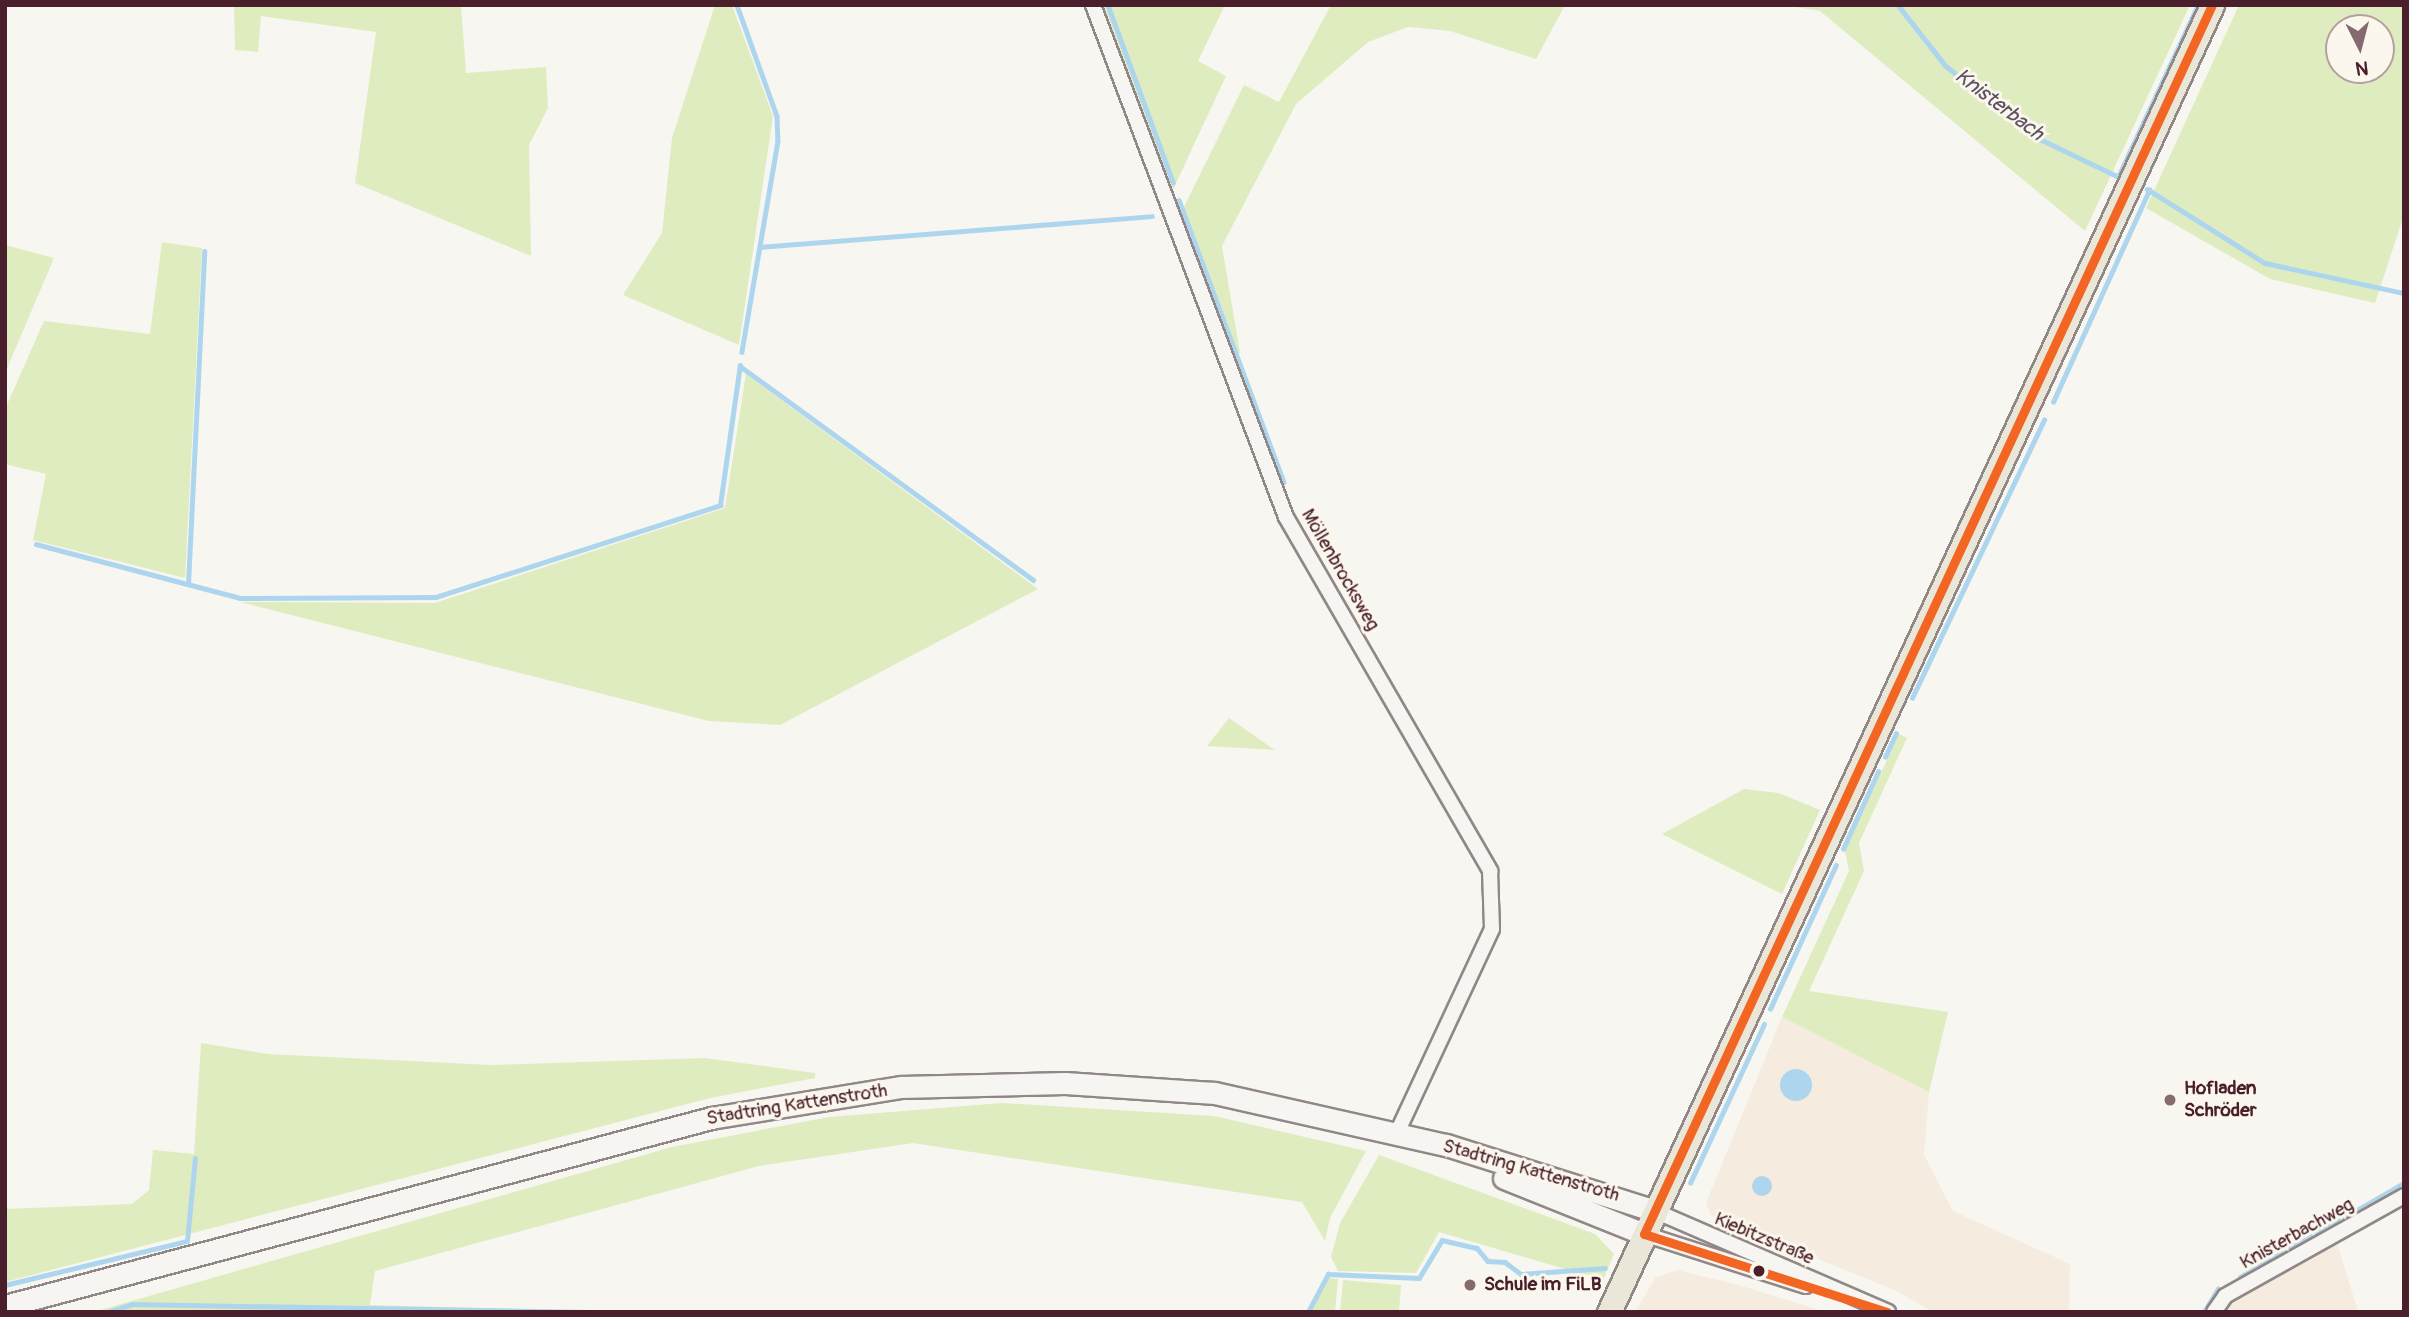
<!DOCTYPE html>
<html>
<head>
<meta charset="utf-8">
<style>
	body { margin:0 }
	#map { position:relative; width:2409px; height:1317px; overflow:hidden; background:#f8f6f0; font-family:Pangolin,sans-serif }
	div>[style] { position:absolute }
	.built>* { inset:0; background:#f6ebdf }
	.green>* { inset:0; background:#dfecc0 }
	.water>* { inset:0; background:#add6ee }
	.round { border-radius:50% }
	.stream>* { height:4.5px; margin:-2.25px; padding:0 2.25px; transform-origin:2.25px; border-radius:2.25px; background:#add6ee }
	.roads { filter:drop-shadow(2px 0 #918787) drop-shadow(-2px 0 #918787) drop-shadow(0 2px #918787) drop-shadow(0 -2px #918787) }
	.minor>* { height:14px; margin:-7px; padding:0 7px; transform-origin:7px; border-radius:7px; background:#f6f5f1 }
	.secondary>* { height:21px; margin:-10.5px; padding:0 10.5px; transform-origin:10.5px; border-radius:10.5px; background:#f6f5f1 }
	.primary>* { height:23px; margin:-11.5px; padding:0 11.5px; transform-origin:11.5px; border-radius:11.5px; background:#eae7d8 }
	.bus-1>* { height:9px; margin:-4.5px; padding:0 4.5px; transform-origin:4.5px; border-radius:4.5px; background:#f26522 }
	.dots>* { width:19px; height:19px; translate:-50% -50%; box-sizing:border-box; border:4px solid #fbf7ec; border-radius:50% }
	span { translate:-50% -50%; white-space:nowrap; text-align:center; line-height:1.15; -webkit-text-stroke:6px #fbf7ec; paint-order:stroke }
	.street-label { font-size:19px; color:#4a1f2b }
	.poi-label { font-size:19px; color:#4a1f2b; font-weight:700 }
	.left { translate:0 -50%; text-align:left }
	.water-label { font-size:21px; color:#5e5265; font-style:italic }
	.frame { position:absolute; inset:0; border:7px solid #4a1f2b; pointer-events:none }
	.north { position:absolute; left:2325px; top:14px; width:70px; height:70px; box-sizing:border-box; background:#fbf7ec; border:2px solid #b4a19f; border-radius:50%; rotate:174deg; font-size:19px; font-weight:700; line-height:28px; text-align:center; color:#4a1f2b }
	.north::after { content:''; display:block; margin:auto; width:24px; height:32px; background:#876a70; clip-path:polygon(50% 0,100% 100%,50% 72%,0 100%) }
</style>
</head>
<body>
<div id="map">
	<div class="built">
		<div style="clip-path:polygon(1782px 1017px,1929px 1092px,1924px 1155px,1953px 1211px,2070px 1264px,2069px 1312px,1932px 1312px,1899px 1292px,1712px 1216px,1706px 1203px)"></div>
		<div style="clip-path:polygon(2336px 1239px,2358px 1312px,2220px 1312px,2228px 1300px)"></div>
		<div style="clip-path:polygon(1677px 1270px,1742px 1286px,1826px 1312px,1635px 1312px,1655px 1278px)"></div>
	</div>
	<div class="green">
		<div style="clip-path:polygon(234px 5px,461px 5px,466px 73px,546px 67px,548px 108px,529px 145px,531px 256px,355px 183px,376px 32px,261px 16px,258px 52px,235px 50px)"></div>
		<div style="clip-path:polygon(715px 5px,732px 5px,773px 116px,739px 345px,623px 295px,662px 233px,672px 138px)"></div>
		<div style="clip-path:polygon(1103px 5px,1225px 5px,1198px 61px,1226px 76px,1170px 196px)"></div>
		<div style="clip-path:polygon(1331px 5px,1565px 5px,1536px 59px,1450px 31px,1408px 27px,1368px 42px,1296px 104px,1222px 246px,1240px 353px,1229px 357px,1178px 219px,1244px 85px,1279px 102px)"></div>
		<div style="clip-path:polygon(1784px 5px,2190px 5px,2085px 231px,1820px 11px)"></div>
		<div style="clip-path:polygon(evenodd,2239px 5px,2404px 5px,2404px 215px,2375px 303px,2270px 279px,2146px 208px,2239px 5px,2339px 28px,2381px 28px,2381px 70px,2339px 70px,2339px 28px)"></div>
		<div style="clip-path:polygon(162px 242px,202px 248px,185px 578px,33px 540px,46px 474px,5px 464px,5px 409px,44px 321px,150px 334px)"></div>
		<div style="clip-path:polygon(5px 245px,54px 258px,5px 373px)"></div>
		<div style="clip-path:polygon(746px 374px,1038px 589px,780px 725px,709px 721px,240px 602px,435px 603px,725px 508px)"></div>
		<div style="clip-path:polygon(1229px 718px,1275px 750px,1207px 746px)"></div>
		<div style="clip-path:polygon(1899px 734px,1907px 738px,1859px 843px,1864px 871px,1809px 991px,1948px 1012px,1929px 1092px,1782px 1017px,1849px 871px,1845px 851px)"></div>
		<div style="clip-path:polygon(1744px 789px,1779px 793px,1820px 810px,1782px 894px,1662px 834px)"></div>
		<div style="clip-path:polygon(201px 1043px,268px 1054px,491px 1065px,705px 1058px,815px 1073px,815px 1078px,710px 1098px,5px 1282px,5px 1209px,132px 1204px,149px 1190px,153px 1150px,194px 1154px)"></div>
		<div style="clip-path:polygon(1002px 1103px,1214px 1116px,1366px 1151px,1330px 1218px,1325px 1241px,1302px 1202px,913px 1143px,759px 1166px,375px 1271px,370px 1305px,624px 1312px,93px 1312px,672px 1147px,829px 1117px)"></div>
		<div style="clip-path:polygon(1379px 1155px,1595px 1234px,1614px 1254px,1603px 1280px,1439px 1232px,1416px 1273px,1338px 1271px,1331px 1257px,1340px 1223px)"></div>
		<div style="clip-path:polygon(1329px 1278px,1338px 1279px,1335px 1312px,1310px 1312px)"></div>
		<div style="clip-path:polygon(1343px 1280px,1401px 1285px,1399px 1312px,1340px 1312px)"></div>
	</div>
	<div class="water">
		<div class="round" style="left:1780px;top:1069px;width:32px;height:32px"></div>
		<div class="round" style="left:1752px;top:1176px;width:20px;height:20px"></div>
	</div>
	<div class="stream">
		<div style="left:737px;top:5px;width:118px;rotate:70.2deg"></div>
		<div style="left:777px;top:116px;width:25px;rotate:88deg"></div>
		<div style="left:778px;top:141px;width:214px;rotate:99.7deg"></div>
		<div style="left:1108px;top:5px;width:189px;rotate:69.8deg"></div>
		<div style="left:1898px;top:5px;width:76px;rotate:51.9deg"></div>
		<div style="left:1945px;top:65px;width:48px;rotate:39deg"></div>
		<div style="left:1982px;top:95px;width:73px;rotate:37.2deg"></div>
		<div style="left:2040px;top:139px;width:90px;rotate:25.7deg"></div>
		<div style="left:2118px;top:177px;width:190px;rotate:-65.1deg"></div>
		<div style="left:2147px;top:189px;width:139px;rotate:32.1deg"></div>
		<div style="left:2265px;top:263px;width:142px;rotate:12.2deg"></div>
		<div style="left:1179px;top:200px;width:301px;rotate:69.6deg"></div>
		<div style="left:760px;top:247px;width:393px;rotate:-4.5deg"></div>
		<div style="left:740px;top:366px;width:363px;rotate:36.1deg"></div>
		<div style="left:2053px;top:402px;width:233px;rotate:-65.6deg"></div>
		<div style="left:36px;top:544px;width:211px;rotate:14.8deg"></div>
		<div style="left:240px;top:598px;width:196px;rotate:-0.3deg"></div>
		<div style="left:436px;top:597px;width:299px;rotate:-17.9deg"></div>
		<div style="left:720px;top:505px;width:141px;rotate:-81.9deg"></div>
		<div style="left:188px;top:584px;width:333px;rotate:-87.2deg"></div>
		<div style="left:1912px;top:698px;width:308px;rotate:-64.6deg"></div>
		<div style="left:1885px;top:757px;width:26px;rotate:-65deg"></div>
		<div style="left:1843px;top:849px;width:85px;rotate:-65.6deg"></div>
		<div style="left:1770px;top:1009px;width:158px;rotate:-65.4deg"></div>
		<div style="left:1690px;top:1183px;width:175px;rotate:-65deg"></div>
		<div style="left:2240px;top:1277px;width:189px;rotate:-29.8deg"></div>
		<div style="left:5px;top:1285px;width:187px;rotate:-13.6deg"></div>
		<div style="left:187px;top:1241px;width:83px;rotate:-84.5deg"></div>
		<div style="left:108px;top:1312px;width:25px;rotate:-18deg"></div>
		<div style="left:132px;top:1304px;width:473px;rotate:1deg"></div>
		<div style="left:1308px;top:1312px;width:43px;rotate:-62.2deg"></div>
		<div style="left:1328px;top:1274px;width:91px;rotate:2.5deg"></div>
		<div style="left:1419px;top:1278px;width:44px;rotate:-58.8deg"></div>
		<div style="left:1442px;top:1240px;width:36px;rotate:13deg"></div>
		<div style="left:1477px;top:1248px;width:17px;rotate:50deg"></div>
		<div style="left:1488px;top:1261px;width:17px;rotate:3deg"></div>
		<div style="left:1505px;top:1262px;width:20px;rotate:37deg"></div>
		<div style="left:1521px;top:1274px;width:84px;rotate:-4.1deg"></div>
		<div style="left:2204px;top:1312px;width:27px;rotate:-59deg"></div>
	</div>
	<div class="roads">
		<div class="minor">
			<div style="left:1093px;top:5px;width:547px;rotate:69.35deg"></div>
			<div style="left:1286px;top:517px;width:409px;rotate:60deg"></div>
			<div style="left:1490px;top:871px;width:58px;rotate:88deg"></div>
			<div style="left:1492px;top:929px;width:225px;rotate:115deg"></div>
			<div style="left:1655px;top:1211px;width:254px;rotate:23.4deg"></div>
			<div style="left:1644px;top:1234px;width:170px;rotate:17.8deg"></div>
			<div style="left:2214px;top:1312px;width:19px;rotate:-55deg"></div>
			<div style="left:2225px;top:1296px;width:205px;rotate:-29.2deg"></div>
		</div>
		<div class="secondary">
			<div style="left:1504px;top:1178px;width:151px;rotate:21.8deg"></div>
			<div style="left:5px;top:1306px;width:731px;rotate:-14.91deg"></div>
			<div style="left:711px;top:1118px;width:193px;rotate:-9.3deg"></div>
			<div style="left:901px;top:1087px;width:164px;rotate:-1.4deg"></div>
			<div style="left:1065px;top:1083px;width:150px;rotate:3.8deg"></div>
			<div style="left:1215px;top:1093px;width:237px;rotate:12.7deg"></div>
			<div style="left:1446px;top:1145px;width:219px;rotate:17.5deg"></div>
		</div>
		<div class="primary">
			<div style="left:1609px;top:1312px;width:1439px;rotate:-65.23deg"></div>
		</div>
	</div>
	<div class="bus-1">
		<div style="left:1887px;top:1312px;width:255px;rotate:-162.2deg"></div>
		<div style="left:1644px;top:1234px;width:1354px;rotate:-65.2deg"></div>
	</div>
	<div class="dots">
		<div style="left:2170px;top:1100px;background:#876a70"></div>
		<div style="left:1759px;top:1271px;background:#4a1f2b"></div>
		<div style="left:1470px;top:1285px;background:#876a70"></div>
	</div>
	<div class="street-label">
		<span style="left:1340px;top:570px;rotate:60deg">Möllenbrocksweg</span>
		<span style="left:797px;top:1105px;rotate:-9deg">Stadtring Kattenstroth</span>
		<span style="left:1531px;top:1171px;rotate:16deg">Stadtring Kattenstroth</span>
		<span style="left:2297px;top:1234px;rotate:-29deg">Knisterbachweg</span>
		<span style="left:1764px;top:1239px;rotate:23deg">Kiebitzstraße</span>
	</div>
	<div class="poi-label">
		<span class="left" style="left:2184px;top:1100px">Hofladen<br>Schröder</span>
		<span class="left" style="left:1484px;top:1285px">Schule im FiLB</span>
	</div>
	<div class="water-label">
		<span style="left:1999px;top:105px;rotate:37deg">Knisterbach</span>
	</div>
	<div class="frame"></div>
	<div class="north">N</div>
</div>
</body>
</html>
